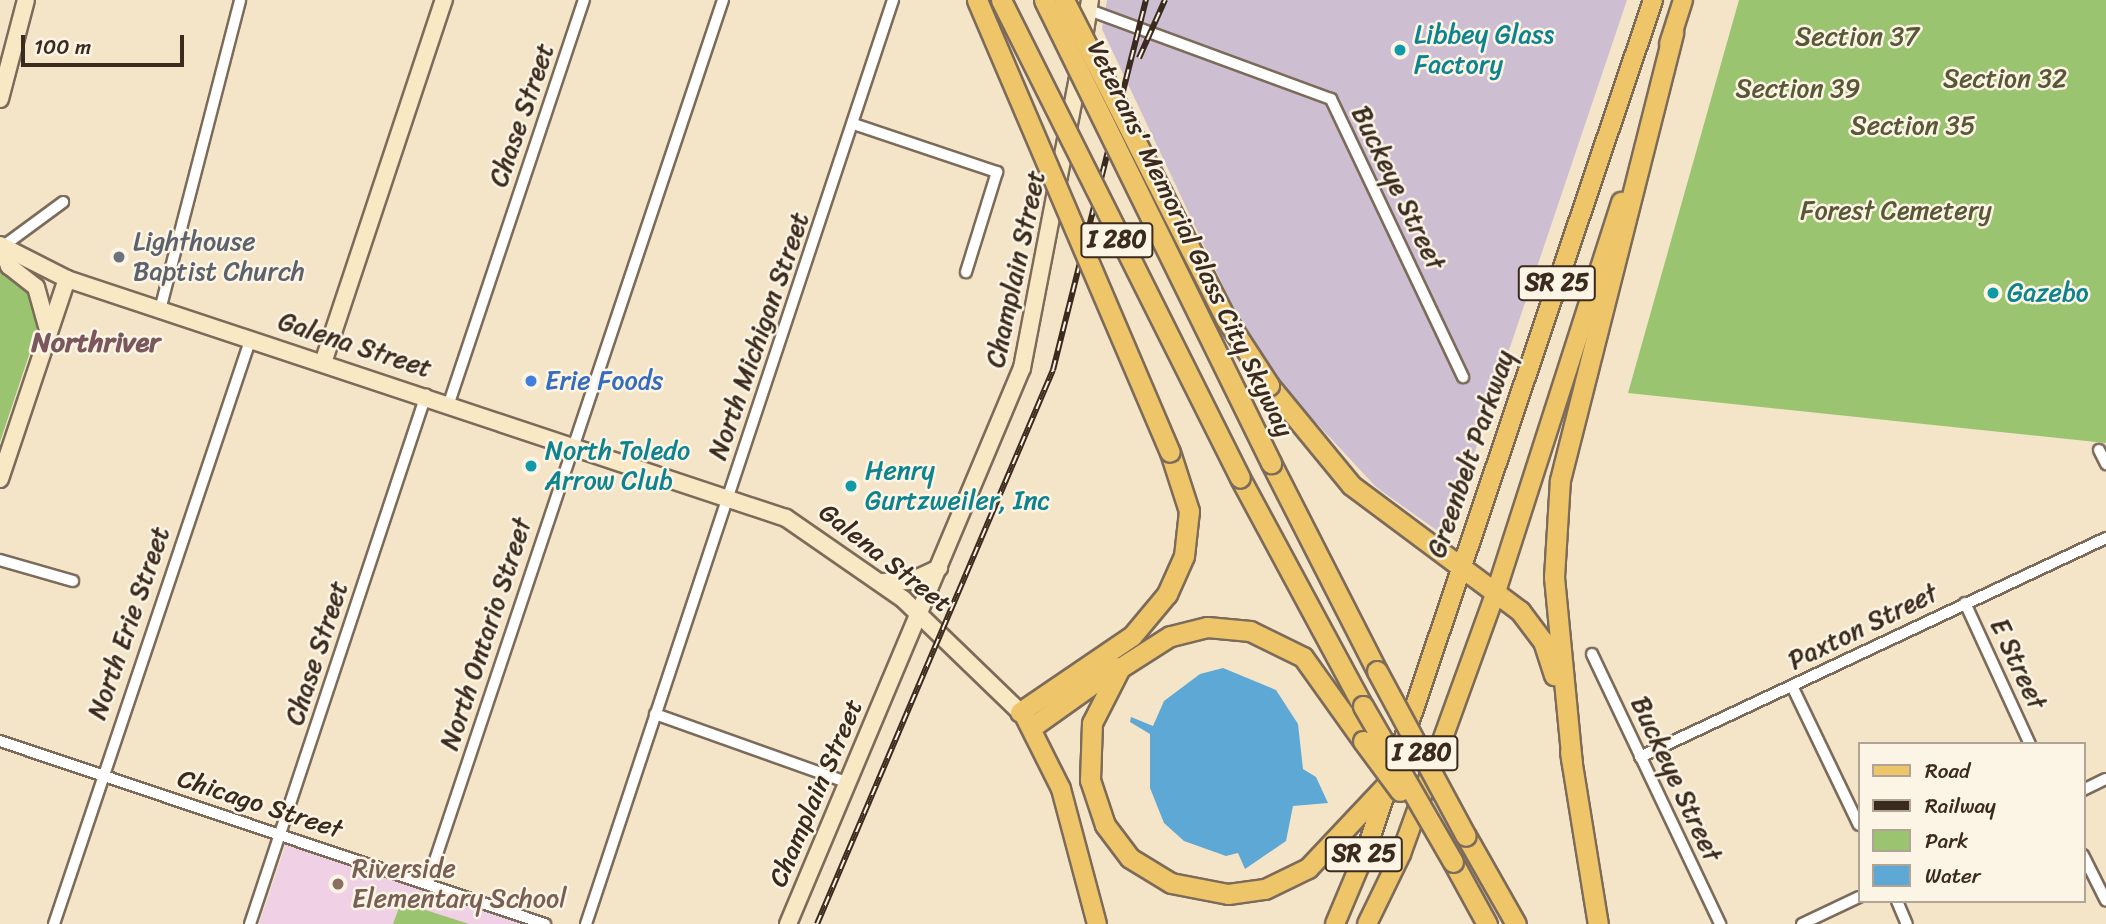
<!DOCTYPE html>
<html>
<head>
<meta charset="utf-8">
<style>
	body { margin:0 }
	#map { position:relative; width:2106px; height:924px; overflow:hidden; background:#f4e4c8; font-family:Sriracha,sans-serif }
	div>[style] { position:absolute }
	.built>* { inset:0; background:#efd0e5 }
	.industrial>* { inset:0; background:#cdbed2 }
	.green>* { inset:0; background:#9bc471 }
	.water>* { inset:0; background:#5ea8d6 }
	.roads { filter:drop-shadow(2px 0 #7c6b5a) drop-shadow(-2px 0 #7c6b5a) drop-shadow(0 2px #7c6b5a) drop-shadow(0 -2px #7c6b5a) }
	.street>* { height:10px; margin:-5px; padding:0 5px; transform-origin:5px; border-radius:5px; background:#fff }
	.secondary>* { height:16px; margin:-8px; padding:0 8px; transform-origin:8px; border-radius:8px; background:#f8e8c3 }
	.primary>* { height:18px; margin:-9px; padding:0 9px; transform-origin:9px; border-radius:9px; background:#eec569 }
	.highway>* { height:19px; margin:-9.5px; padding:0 9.5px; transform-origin:9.5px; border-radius:9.5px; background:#eec569 }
	.rail>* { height:6px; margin-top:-3px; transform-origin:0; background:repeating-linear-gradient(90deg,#fcf5e5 0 10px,#3b2a1e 0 20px); box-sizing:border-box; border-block:2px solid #3b2a1e }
	.bridges { filter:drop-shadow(2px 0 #7c6b5a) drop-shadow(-2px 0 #7c6b5a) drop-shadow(0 2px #7c6b5a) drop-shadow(0 -2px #7c6b5a) }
	.highway-bridge>* { height:19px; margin:-9.5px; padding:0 9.5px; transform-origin:9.5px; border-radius:9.5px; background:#eec569 }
	.dots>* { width:19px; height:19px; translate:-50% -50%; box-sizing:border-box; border:4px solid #fcf5e5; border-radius:50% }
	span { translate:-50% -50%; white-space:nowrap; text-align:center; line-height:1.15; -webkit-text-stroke:5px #fcf5e5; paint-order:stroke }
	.shield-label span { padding:2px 5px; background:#fcf5e5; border:2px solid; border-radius:5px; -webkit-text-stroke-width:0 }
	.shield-label { font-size:24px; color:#3b2a1e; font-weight:700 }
	.culture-label { font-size:26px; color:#0d838f }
	.left { translate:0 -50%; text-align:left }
	.park-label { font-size:26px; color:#585837 }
	.street-label { font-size:26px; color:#3b2a1e }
	.worship-label { font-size:26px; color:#5b616d }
	.shop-label { font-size:26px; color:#366cbe }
	.education-label { font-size:26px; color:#785e54 }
	.neighbourhood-label { font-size:28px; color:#79575c; font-weight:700 }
	.legend { position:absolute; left:1858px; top:742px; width:228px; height:161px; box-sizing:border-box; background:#fcf5e5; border:2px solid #afa495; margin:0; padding:9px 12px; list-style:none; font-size:21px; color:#3b2a1e }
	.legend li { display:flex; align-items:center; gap:14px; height:35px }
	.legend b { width:35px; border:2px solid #afa495 }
	.scale { position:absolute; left:21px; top:35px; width:163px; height:32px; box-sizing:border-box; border:4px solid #3b2a1e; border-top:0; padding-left:9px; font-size:21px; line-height:24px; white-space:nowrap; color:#3b2a1e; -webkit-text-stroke:5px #fcf5e5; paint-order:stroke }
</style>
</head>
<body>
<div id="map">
	<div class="built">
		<div style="clip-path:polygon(286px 844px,523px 924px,259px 924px)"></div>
	</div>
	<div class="industrial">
		<div style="clip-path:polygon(1107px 0,1627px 0,1446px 537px,1376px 487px,1281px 385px,1236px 313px,1102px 29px)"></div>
	</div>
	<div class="green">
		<div style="clip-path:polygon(1739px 0,2106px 0,2106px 443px,1628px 393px)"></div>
		<div style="clip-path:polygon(0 269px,35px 297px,39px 325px,0 442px)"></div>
		<div style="clip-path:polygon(401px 902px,469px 924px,393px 924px)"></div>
	</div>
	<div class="water">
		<div style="clip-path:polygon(1223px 668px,1276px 690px,1298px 724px,1303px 769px,1316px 777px,1328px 803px,1293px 806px,1286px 841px,1245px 869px,1238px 853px,1226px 856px,1184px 841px,1164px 823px,1150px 788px,1150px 734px,1130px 722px,1131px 717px,1153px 726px,1164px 701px,1200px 674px)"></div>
	</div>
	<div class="roads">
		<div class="street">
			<div style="left:1089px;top:10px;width:258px;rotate:20.2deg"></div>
			<div style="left:1331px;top:99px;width:308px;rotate:64.6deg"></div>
			<div style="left:854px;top:124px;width:151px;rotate:18.6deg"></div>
			<div style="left:997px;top:172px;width:105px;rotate:107.2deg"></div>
			<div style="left:2px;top:247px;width:76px;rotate:-36.4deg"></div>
			<div style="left:160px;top:310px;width:320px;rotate:-75.5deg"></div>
			<div style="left:449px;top:403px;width:425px;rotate:-71.5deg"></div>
			<div style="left:2099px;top:450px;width:16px;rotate:63deg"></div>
			<div style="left:0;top:560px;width:76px;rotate:16deg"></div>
			<div style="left:1965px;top:603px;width:155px;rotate:65.3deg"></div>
			<div style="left:1592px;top:654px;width:299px;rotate:64.6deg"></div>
			<div style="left:1792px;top:686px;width:154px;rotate:64.3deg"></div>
			<div style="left:655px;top:714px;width:203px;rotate:19.6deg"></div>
			<div style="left:0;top:741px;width:575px;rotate:18.56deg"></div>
			<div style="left:1640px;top:757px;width:515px;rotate:-25.17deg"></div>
			<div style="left:2083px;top:790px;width:25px;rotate:-26deg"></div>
			<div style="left:2083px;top:855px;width:51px;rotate:63.4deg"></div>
			<div style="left:427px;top:884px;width:932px;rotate:-71.49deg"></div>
			<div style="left:1897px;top:901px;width:25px;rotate:67deg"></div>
			<div style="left:54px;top:924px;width:618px;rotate:-71.42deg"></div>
			<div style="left:250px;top:924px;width:558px;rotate:-71.6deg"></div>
			<div style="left:586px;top:924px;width:974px;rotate:-71.62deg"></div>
			<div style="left:1802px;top:924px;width:63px;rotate:-25.3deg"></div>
		</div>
		<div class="secondary">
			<div style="left:1083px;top:44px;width:45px;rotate:-81deg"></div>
			<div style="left:0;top:99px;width:102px;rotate:-75.3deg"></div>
			<div style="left:0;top:245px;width:75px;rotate:26.9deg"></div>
			<div style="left:67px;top:279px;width:758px;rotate:18.39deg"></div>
			<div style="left:786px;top:518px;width:142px;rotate:34.7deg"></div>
			<div style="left:903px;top:599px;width:163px;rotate:44deg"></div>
			<div style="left:4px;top:253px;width:14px;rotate:69deg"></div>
			<div style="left:9px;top:266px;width:34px;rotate:38deg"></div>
			<div style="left:36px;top:287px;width:45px;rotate:74.4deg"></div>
			<div style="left:323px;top:363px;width:383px;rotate:-71.6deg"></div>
			<div style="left:0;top:479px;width:211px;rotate:-71.5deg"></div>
			<div style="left:882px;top:582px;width:29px;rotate:-2deg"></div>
			<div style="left:911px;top:581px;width:31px;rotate:-25deg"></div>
			<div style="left:788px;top:924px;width:603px;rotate:-67.18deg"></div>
			<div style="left:1022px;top:368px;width:308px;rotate:-79.1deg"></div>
		</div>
		<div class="primary">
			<div style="left:1669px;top:44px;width:46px;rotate:-72.3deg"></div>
			<div style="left:1025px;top:717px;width:80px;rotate:63.4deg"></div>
			<div style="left:1061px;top:789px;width:140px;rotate:75.1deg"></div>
			<div style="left:1335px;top:924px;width:82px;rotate:-67.2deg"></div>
			<div style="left:1367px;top:848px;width:895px;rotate:-71.36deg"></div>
			<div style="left:1367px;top:924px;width:78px;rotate:-64.1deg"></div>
			<div style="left:1401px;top:854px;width:276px;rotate:-70.1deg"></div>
			<div style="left:1495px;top:595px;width:413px;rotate:-72.2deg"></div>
		</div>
		<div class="highway">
			<div style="left:1269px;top:385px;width:129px;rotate:50.6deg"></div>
			<div style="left:1351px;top:485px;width:211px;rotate:36.7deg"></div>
			<div style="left:1520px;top:611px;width:38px;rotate:53deg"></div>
			<div style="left:1543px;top:641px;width:36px;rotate:72deg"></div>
			<div style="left:1271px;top:463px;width:233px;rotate:63deg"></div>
			<div style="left:1240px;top:478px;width:259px;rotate:61.7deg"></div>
			<div style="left:1020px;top:712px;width:135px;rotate:-34.2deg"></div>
			<div style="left:1132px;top:636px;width:55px;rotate:-50.2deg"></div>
			<div style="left:1167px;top:594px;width:42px;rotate:-65.9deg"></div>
			<div style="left:1184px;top:556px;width:45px;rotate:-83.7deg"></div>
			<div style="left:1189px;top:511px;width:62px;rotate:-107.9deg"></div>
			<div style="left:1032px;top:727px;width:103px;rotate:-35.5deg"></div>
			<div style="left:1363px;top:741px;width:103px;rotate:-125.5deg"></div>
			<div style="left:1303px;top:657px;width:59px;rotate:-153.9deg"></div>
			<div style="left:1250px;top:631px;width:43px;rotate:-174.7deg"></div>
			<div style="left:1207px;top:627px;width:38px;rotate:166deg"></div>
			<div style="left:1170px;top:636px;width:59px;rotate:147.4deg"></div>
			<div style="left:1120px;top:668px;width:62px;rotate:117deg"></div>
			<div style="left:1092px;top:723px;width:57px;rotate:92deg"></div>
			<div style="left:1090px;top:780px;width:47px;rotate:71.6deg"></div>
			<div style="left:1105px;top:825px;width:41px;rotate:52.9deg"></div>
			<div style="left:1130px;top:858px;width:48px;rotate:31.4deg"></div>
			<div style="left:1171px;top:883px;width:58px;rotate:10.9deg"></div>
			<div style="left:1228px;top:894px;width:37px;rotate:-8deg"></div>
			<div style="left:1265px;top:889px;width:48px;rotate:-26deg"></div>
			<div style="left:1308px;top:868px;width:118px;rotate:-46.7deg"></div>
			<div style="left:1570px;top:752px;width:174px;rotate:80.8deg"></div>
			<div style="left:1572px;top:764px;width:188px;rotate:-95.5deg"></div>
			<div style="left:1554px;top:577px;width:97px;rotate:-86.5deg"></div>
			<div style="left:1560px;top:480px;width:462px;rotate:-75.8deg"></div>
			<div style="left:1466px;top:836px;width:101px;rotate:60.4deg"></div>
			<div style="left:1453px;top:862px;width:71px;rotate:61.3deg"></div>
		</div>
	</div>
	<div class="rail">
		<div style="left:1139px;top:58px;width:64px;rotate:-65.9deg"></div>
		<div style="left:817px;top:924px;width:602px;rotate:-66.93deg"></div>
		<div style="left:1053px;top:370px;width:382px;rotate:-75.9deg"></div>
	</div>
	<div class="bridges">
		<div class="highway-bridge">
			<div style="left:977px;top:0;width:491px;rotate:66.9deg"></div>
			<div style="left:1001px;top:0;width:534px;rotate:63.43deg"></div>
			<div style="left:1044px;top:0;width:516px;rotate:63.88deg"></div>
			<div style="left:1064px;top:0;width:358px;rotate:63.1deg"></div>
			<div style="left:1226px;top:319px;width:79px;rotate:56.9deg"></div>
			<div style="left:1377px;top:671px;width:187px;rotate:61.7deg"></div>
			<div style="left:1363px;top:706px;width:180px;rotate:60deg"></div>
			<div style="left:1363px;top:741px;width:62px;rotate:53.5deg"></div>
		</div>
	</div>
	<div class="dots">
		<div style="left:1400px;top:50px;background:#0f9aa8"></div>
		<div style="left:119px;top:257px;background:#6b7280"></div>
		<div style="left:1993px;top:293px;background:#0f9aa8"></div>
		<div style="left:531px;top:381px;background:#3f7fe0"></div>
		<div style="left:531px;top:466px;background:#0f9aa8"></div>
		<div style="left:851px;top:486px;background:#0f9aa8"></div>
		<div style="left:338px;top:884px;background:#8d6e63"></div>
	</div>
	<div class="shield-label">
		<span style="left:1117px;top:240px">I 280</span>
		<span style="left:1557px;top:283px">SR 25</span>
		<span style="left:1422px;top:753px">I 280</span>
		<span style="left:1364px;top:854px">SR 25</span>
	</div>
	<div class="culture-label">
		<span class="left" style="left:1414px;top:50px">Libbey Glass<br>Factory</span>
		<span class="left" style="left:2007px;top:293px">Gazebo</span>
		<span class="left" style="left:545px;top:466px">North Toledo<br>Arrow Club</span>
		<span class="left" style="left:865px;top:486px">Henry<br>Gurtzweiler, Inc</span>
	</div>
	<div class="park-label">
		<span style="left:1857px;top:37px">Section 37</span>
		<span style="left:2005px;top:79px">Section 32</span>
		<span style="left:1798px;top:89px">Section 39</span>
		<span style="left:1913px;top:126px">Section 35</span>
		<span style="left:1896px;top:211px">Forest Cemetery</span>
	</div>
	<div class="street-label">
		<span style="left:522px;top:115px;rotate:-71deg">Chase Street</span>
		<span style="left:1398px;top:188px;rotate:64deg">Buckeye Street</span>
		<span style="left:1190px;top:239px;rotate:64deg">Veterans' Memorial Glass City Skyway</span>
		<span style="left:1016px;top:269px;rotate:-78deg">Champlain Street</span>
		<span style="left:759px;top:336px;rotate:-71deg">North Michigan Street</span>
		<span style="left:355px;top:345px;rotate:18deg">Galena Street</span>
		<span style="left:1471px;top:454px;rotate:-71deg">Greenbelt Parkway</span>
		<span style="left:885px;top:558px;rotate:38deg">Galena Street</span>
		<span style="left:129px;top:623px;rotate:-71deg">North Erie Street</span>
		<span style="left:1863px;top:627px;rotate:-26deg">Paxton Street</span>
		<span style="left:486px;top:634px;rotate:-72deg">North Ontario Street</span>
		<span style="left:317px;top:653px;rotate:-72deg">Chase Street</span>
		<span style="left:2018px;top:664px;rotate:65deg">E Street</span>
		<span style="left:1676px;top:779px;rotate:65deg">Buckeye Street</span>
		<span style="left:816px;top:793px;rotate:-67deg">Champlain Street</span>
		<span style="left:260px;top:804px;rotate:18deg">Chicago Street</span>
	</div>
	<div class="worship-label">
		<span class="left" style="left:133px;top:257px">Lighthouse<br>Baptist Church</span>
	</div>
	<div class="shop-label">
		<span class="left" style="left:545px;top:381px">Erie Foods</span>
	</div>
	<div class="education-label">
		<span class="left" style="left:352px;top:884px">Riverside<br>Elementary School</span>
	</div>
	<div class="neighbourhood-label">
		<span style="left:96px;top:342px">Northriver</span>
	</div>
	<ul class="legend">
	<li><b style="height:9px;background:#eec569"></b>Road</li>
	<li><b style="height:9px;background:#3b2a1e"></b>Railway</li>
	<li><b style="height:19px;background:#9bc471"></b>Park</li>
	<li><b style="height:19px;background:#5ea8d6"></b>Water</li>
	</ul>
	<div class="scale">100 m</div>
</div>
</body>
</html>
